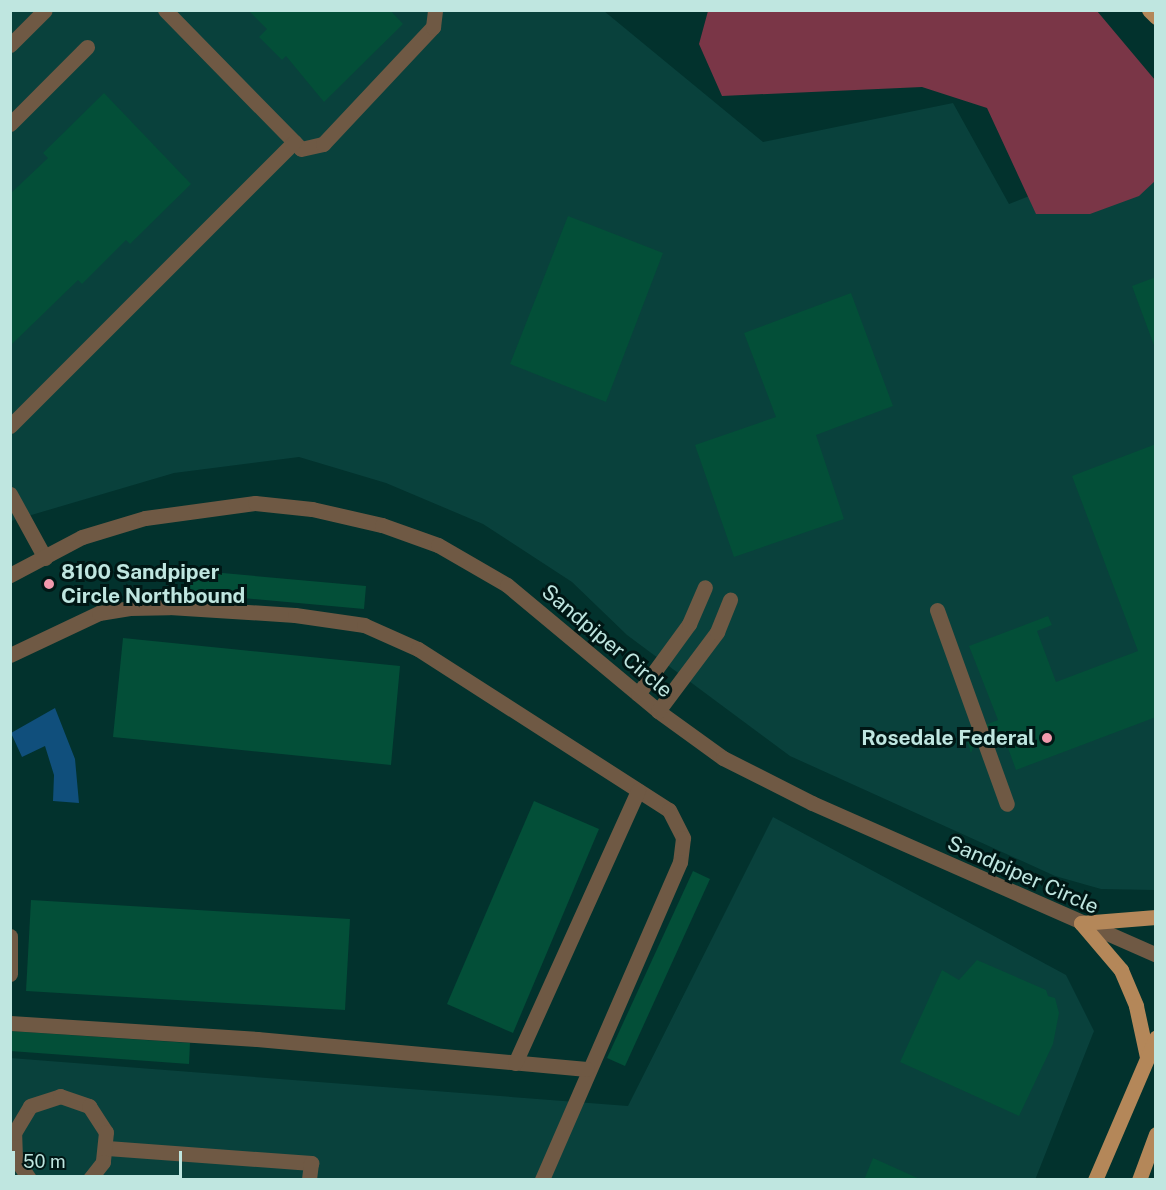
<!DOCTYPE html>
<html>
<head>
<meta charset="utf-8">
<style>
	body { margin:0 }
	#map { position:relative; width:1166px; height:1190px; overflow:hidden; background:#02322d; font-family:"Public Sans",sans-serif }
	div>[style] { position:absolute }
	.built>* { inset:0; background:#09413c }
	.forest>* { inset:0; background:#7a3647 }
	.water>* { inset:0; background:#104f7c }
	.building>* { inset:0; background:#034f38 }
	.minor>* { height:15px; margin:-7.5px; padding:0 7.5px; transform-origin:7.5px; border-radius:7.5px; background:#6f5944 }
	.major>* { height:15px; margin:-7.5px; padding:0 7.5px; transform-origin:7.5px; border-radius:7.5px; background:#b48759 }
	.dots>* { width:16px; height:16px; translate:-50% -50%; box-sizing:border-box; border:3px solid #001715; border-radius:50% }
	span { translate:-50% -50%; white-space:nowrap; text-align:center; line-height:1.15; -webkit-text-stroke:6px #001715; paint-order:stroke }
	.poi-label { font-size:21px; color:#bfe6e0; font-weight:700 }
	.left { translate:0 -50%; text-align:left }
	.right { translate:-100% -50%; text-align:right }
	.street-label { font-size:21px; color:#bfe6e0 }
	.frame { position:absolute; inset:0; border:12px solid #bfe6e0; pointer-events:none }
	.scale { position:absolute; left:12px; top:1151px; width:170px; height:27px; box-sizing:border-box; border:3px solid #bfe6e0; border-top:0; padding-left:8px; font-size:18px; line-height:21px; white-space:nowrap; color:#bfe6e0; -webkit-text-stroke:4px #001715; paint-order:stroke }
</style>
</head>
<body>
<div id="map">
	<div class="built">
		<div style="clip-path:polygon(11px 11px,604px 11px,763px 142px,953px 103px,1009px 204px,1155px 146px,1155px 890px,1101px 889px,1055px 876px,790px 756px,627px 635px,572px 582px,483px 524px,386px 483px,299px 457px,174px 473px,11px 521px)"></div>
		<div style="clip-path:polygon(773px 817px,1066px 975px,1094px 1031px,1035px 1180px,11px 1179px,10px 1058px,628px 1106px)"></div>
	</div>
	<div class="forest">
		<div style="clip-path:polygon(708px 11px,1097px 11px,1155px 80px,1155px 181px,1139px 196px,1090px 214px,1036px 214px,987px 108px,922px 87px,722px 96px,699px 44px)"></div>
	</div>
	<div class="water">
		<div style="clip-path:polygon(55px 708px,75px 759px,79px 803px,53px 801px,54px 775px,45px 746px,22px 757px,11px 733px)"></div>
	</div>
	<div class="building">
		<div style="clip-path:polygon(248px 10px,390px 10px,403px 24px,324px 102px,286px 56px,282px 60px,259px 37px,267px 29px)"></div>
		<div style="clip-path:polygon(104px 93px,191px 184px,130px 244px,126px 240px,82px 284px,78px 280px,10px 346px,10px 194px,48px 158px,43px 153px)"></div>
		<div style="clip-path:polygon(568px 216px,663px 253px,606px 402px,510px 364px)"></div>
		<div style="clip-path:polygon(1156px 277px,1156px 348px,1155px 348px,1132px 286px)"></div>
		<div style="clip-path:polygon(851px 293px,893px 406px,816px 435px,844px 519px,734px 557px,695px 445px,776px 417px,744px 333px)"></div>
		<div style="clip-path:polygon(1156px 444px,1156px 717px,1016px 770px,1004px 737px,973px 748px,971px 753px,963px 730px,967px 732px,998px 720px,969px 646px,1048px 616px,1052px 625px,1037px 631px,1056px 682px,1138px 651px,1072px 476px)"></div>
		<div style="clip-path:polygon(189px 570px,366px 586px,364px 609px,187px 593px)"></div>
		<div style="clip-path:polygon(123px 638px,400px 666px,391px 765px,113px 737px)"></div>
		<div style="clip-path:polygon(534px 801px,599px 829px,513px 1033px,447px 1004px)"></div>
		<div style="clip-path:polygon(693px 871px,710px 879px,625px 1066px,607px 1058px)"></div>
		<div style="clip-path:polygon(31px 900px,350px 919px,345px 1010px,26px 991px)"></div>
		<div style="clip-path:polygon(977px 960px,1046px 990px,1048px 996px,1055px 998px,1059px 1013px,1053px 1044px,1019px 1116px,900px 1062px,942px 970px,959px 980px)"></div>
		<div style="clip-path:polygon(10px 1031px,190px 1043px,189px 1064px,10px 1051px)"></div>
		<div style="clip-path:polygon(873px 1158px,922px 1180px,864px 1180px)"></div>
	</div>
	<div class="minor">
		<div style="left:165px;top:10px;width:194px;rotate:45.6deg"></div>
		<div style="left:301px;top:149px;width:23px;rotate:-13deg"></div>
		<div style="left:323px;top:144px;width:161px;rotate:-46.8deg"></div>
		<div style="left:433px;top:27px;width:17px;rotate:-83deg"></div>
		<div style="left:10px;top:45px;width:49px;rotate:-45deg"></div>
		<div style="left:10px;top:124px;width:109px;rotate:-45deg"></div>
		<div style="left:10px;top:426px;width:402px;rotate:-45deg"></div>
		<div style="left:10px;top:494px;width:73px;rotate:61.3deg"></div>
		<div style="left:10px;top:575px;width:81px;rotate:-27.8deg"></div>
		<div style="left:82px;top:537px;width:66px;rotate:-16.8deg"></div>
		<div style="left:145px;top:518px;width:111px;rotate:-7.8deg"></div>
		<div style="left:255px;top:503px;width:57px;rotate:6deg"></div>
		<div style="left:312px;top:509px;width:72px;rotate:12.9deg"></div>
		<div style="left:382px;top:525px;width:59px;rotate:19.7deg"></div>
		<div style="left:438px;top:545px;width:80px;rotate:30.1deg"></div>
		<div style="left:507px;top:585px;width:197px;rotate:39.8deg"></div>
		<div style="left:658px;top:711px;width:80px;rotate:35.9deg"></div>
		<div style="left:723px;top:758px;width:100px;rotate:26.8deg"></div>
		<div style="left:812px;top:803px;width:376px;rotate:23.8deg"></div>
		<div style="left:937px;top:610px;width:206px;rotate:70.2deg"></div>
		<div style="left:10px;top:655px;width:98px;rotate:-25.3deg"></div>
		<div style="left:99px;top:613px;width:31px;rotate:-9deg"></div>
		<div style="left:130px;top:608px;width:39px;rotate:-1deg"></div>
		<div style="left:169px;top:607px;width:126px;rotate:3.6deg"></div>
		<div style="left:295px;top:615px;width:70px;rotate:8.2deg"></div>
		<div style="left:364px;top:625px;width:59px;rotate:24deg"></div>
		<div style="left:418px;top:649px;width:298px;rotate:32.7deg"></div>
		<div style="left:669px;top:810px;width:31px;rotate:63deg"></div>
		<div style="left:683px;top:838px;width:24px;rotate:97deg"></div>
		<div style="left:680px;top:862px;width:347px;rotate:113.5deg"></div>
		<div style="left:638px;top:694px;width:87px;rotate:-53.9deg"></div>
		<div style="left:689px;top:624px;width:40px;rotate:-66.6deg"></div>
		<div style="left:658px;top:711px;width:99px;rotate:-53.2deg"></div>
		<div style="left:717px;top:632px;width:35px;rotate:-68deg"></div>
		<div style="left:10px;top:936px;width:38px;rotate:90deg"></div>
		<div style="left:10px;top:1023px;width:248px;rotate:3.7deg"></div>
		<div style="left:257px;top:1039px;width:331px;rotate:5.2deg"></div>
		<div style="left:515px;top:1063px;width:299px;rotate:-65.7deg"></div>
		<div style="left:107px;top:1148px;width:205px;rotate:4.2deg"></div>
		<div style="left:311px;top:1163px;width:17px;rotate:97deg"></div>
		<div style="left:30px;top:1180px;width:27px;rotate:-124deg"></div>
		<div style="left:15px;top:1158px;width:25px;rotate:-92deg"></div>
		<div style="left:14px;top:1133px;width:31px;rotate:-59deg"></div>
		<div style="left:30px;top:1106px;width:32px;rotate:-18deg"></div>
		<div style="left:60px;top:1096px;width:31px;rotate:19deg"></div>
		<div style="left:89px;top:1106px;width:31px;rotate:57deg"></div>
		<div style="left:106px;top:1132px;width:30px;rotate:96deg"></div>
		<div style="left:103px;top:1162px;width:23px;rotate:128deg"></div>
	</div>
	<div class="major">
		<div style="left:1149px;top:10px;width:10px;rotate:45deg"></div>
		<div style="left:1081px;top:923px;width:62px;rotate:49.6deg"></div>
		<div style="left:1121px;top:970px;width:39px;rotate:67deg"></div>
		<div style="left:1136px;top:1006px;width:52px;rotate:77.8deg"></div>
		<div style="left:1081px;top:923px;width:75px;rotate:-4.6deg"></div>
		<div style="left:1095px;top:1180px;width:155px;rotate:-66.8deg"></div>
		<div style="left:1139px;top:1180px;width:49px;rotate:-69.7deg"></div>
	</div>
	<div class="dots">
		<div style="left:49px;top:584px;background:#f29aad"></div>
		<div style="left:1047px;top:738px;background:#f29aad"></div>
	</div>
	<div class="poi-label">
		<span class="left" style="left:61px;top:584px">8100 Sandpiper<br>Circle Northbound</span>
		<span class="right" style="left:1035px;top:738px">Rosedale Federal</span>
	</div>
	<div class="street-label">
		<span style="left:607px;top:641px;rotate:40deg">Sandpiper Circle</span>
		<span style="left:1023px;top:875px;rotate:24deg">Sandpiper Circle</span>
	</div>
	<div class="frame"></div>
	<div class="scale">50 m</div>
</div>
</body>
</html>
